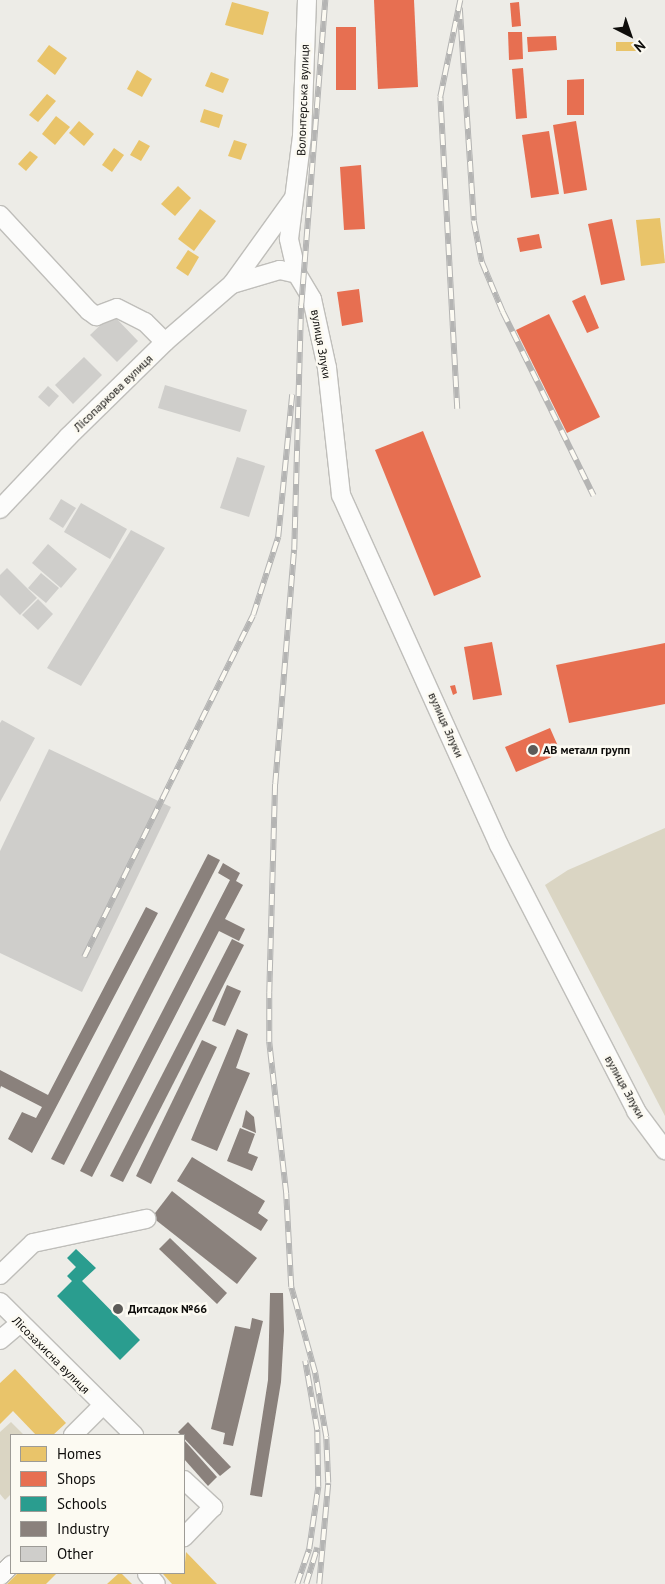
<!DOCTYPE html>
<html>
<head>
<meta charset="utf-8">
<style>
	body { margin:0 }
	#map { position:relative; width:665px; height:1584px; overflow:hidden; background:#edece7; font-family:"PT Sans",sans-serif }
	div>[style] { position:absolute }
	.green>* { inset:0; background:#dad5c3 }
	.homes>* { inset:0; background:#e9c46a }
	.shops>* { inset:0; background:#e76f51 }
	.schools>* { inset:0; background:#2a9d8f }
	.industry>* { inset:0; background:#8a817c }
	.building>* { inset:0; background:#cfcecb }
	.roads { filter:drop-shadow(1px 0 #bfbeba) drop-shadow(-1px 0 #bfbeba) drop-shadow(0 1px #bfbeba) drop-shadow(0 -1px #bfbeba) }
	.minor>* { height:18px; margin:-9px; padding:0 9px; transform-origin:9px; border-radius:9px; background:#fcfcfb }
	.rail>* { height:5.5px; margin-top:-2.75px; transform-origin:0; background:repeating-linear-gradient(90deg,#fcfaf2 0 11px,#b4b4b3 0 22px); box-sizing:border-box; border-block:1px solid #b4b4b3 }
	.dots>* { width:14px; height:14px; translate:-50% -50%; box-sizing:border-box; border:2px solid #fcfaf2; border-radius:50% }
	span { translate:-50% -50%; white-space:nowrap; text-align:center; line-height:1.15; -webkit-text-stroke:5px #fcfaf2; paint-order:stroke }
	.street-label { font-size:12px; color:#0e0d0b }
	.poi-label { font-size:12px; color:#0e0d0b; font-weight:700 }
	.left { translate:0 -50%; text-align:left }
	.legend { position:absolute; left:10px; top:1434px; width:175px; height:140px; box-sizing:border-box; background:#fcfaf2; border:1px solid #9d9b96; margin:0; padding:6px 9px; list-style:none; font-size:15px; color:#0e0d0b }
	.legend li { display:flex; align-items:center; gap:10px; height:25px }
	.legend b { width:25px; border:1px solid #9d9b96 }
	.north { position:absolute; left:605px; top:10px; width:50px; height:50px; -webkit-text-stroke:4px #fcfaf2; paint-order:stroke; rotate:139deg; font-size:14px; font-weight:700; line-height:20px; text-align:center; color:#0e0d0b }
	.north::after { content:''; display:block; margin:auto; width:18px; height:22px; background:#0e0d0b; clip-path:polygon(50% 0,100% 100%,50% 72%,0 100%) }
</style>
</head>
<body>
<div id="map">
	<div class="green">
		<div style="clip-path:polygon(665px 828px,665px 1116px,545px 885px,568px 870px)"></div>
		<div style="clip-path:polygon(11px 1422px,24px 1435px,11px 1435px,11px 1494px,5px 1500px,0 1494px,0 1432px)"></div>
	</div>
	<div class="homes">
		<div style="clip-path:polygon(232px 2px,269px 12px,263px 35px,225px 25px)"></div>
		<div style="clip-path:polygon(616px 42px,639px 42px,639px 51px,616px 51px)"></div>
		<div style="clip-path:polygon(49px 45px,67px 58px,55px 75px,37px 61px)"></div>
		<div style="clip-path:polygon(137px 70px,152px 79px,142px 97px,127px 89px)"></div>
		<div style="clip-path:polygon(211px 72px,229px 79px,223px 93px,205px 86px)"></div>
		<div style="clip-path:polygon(47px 94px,56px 101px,38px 122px,29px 115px)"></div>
		<div style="clip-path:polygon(204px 109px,223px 115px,219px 128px,200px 122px)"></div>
		<div style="clip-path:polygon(56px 116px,70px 127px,55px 145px,42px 134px)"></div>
		<div style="clip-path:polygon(79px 121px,94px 134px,84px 146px,69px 133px)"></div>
		<div style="clip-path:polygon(139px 140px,150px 146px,141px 161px,130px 155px)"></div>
		<div style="clip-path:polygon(234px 140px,247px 144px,241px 160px,228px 156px)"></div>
		<div style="clip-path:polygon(114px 148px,124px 155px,112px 172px,102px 165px)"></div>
		<div style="clip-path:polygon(30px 151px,38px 157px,26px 171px,18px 164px)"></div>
		<div style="clip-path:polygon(178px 186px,191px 198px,175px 216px,161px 204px)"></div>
		<div style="clip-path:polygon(200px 209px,216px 221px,194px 251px,178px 239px)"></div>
		<div style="clip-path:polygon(660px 218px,665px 263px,641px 266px,636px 220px)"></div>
		<div style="clip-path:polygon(188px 250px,199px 257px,188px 276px,176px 268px)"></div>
		<div style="clip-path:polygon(15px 1369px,66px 1423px,53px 1435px,36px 1435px,13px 1411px,0 1424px,0 1383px)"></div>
		<div style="clip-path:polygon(186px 1552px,217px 1584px,172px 1584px,163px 1574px,184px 1573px)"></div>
		<div style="clip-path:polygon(18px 1573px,57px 1573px,46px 1584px,7px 1584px)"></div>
		<div style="clip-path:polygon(121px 1573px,132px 1584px,107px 1584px,119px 1573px)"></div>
	</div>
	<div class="shops">
		<div style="clip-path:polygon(374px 0,414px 0,418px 87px,378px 89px)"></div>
		<div style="clip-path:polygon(519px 2px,521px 26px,512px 27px,510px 3px)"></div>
		<div style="clip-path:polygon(336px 27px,356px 27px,356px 90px,336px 90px)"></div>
		<div style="clip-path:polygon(508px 32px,522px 32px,523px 59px,509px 60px)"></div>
		<div style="clip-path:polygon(556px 36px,557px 50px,528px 52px,527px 37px)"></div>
		<div style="clip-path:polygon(523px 68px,527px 118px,516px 119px,512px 69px)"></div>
		<div style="clip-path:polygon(584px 79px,584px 115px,567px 115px,567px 80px)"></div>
		<div style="clip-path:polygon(576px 121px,587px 190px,564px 194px,553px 125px)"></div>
		<div style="clip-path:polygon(549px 131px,559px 194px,531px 198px,522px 135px)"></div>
		<div style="clip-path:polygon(361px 165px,365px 229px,344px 230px,340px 167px)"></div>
		<div style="clip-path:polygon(612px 219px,625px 280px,601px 285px,588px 224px)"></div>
		<div style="clip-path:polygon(539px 234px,542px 248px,520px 252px,517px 238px)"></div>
		<div style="clip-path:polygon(359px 289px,363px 322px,342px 326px,337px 292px)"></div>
		<div style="clip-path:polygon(585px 295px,599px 328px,587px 333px,572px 301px)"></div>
		<div style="clip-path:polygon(549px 314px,600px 417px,567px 433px,516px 330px)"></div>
		<div style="clip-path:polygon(423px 431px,481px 577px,434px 596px,375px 450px)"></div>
		<div style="clip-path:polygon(492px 642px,502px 695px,473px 700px,464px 647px)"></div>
		<div style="clip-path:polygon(665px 643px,665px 704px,569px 723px,556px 665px)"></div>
		<div style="clip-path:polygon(455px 685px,457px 693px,453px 695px,450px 686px)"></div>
		<div style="clip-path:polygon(550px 728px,561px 753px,516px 772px,505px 747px)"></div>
	</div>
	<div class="schools">
		<div style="clip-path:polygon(76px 1249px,96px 1268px,82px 1281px,140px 1340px,120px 1360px,57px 1296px,72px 1281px,67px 1276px,76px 1267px,67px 1258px)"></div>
	</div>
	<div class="industry">
		<div style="clip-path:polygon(208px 854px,220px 860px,64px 1165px,51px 1159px)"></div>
		<div style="clip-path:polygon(223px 863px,240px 873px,236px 881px,243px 885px,225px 919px,245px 929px,239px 941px,219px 931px,92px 1177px,80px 1171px,230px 880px,218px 873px)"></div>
		<div style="clip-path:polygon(146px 907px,158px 913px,32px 1153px,8px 1139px,22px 1112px,36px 1118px,42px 1107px,1px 1086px,0 1089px,0 1070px,48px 1095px)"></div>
		<div style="clip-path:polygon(232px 939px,244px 945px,123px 1182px,110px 1176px)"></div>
		<div style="clip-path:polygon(227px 985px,241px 991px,225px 1026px,212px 1021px)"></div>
		<div style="clip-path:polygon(237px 1029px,248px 1034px,236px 1068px,250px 1073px,217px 1151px,191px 1140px)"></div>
		<div style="clip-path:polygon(202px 1040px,217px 1047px,151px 1184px,136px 1176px)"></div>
		<div style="clip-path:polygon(246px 1110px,254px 1117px,256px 1133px,242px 1127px)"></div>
		<div style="clip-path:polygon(240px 1128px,255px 1134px,248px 1153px,258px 1157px,252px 1171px,227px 1161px)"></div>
		<div style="clip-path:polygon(192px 1157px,265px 1201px,258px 1213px,268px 1220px,261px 1231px,177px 1181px)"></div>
		<div style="clip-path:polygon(172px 1191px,257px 1258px,237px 1284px,152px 1217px)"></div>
		<div style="clip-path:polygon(170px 1238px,227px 1293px,217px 1304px,159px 1249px)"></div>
		<div style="clip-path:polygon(270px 1293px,283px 1293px,284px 1331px,281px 1382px,262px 1497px,250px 1495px,268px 1380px)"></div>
		<div style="clip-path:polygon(252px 1318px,263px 1321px,233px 1446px,223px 1444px,225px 1433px,211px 1429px,235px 1326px,250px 1329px)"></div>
		<div style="clip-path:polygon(188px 1422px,231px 1467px,220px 1476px,178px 1432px)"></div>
		<div style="clip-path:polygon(184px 1440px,217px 1477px,208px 1486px,184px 1459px)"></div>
	</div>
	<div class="building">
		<div style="clip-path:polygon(112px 314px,138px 341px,117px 362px,90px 335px)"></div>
		<div style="clip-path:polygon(84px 357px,102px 375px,73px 404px,55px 385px)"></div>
		<div style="clip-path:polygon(165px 385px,247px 410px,240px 432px,158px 408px)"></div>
		<div style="clip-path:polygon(48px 386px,59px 396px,49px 407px,38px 397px)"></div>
		<div style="clip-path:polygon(237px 457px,265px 466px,249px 517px,220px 508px)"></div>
		<div style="clip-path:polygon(61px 499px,76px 508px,63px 528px,49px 519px)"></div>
		<div style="clip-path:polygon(81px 503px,127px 529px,110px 559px,64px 532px)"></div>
		<div style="clip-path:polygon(131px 530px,165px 548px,81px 686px,47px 668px)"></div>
		<div style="clip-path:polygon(48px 544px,77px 569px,61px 588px,32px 563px)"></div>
		<div style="clip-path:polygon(7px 568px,37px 598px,20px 615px,0 595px,0 575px)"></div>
		<div style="clip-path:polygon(41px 573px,59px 588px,46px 603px,28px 588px)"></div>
		<div style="clip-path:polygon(38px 599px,53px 614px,38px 630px,22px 615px)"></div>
		<div style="clip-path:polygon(2px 720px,35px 738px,0 802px,0 723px)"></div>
		<div style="clip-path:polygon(49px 749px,171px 807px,82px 992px,0 953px,0 851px)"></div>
	</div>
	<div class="roads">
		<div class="minor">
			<div style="left:0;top:215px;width:131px;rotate:47.2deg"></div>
			<div style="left:89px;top:311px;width:9px;rotate:36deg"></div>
			<div style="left:96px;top:316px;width:22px;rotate:-21deg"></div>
			<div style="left:117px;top:308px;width:31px;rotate:27deg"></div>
			<div style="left:145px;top:322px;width:28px;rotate:45deg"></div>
			<div style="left:297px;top:274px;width:36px;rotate:-103deg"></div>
			<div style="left:289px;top:239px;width:104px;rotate:-82.8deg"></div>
			<div style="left:302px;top:136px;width:136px;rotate:-87.9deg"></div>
			<div style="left:232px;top:284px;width:50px;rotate:-16.3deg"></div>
			<div style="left:280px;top:270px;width:17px;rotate:13deg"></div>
			<div style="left:297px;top:274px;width:29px;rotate:59deg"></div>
			<div style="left:312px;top:299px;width:71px;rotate:77.7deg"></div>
			<div style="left:327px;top:368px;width:128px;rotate:83.7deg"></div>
			<div style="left:341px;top:495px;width:384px;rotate:65.7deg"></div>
			<div style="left:499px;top:845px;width:299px;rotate:62.7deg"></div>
			<div style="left:636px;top:1111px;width:49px;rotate:53.4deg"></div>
			<div style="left:0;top:509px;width:99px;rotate:-46.6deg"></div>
			<div style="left:68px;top:437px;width:136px;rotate:-44.4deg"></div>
			<div style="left:165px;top:342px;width:89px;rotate:-40.9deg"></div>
			<div style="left:232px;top:284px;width:105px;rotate:-54.3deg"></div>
			<div style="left:0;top:1275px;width:46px;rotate:-44.1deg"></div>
			<div style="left:33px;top:1243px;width:116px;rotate:-12deg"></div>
			<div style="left:0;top:1302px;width:189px;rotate:44.8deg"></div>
			<div style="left:0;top:1340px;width:25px;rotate:-40deg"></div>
			<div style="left:73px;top:1435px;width:41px;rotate:-45deg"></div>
			<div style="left:184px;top:1480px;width:40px;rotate:43deg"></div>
			<div style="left:213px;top:1507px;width:42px;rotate:134deg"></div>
			<div style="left:147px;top:1574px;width:13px;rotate:48deg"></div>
			<div style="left:0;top:1576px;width:16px;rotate:-45deg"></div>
		</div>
	</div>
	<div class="rail">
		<div style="left:460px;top:8px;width:213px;rotate:86.2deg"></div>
		<div style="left:474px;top:221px;width:42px;rotate:79deg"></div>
		<div style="left:482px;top:262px;width:54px;rotate:67.2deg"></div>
		<div style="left:503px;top:312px;width:205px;rotate:63.7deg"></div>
		<div style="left:457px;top:409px;width:312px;rotate:-93.1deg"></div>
		<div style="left:440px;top:97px;width:99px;rotate:-78.3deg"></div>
		<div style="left:84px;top:957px;width:381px;rotate:-63.7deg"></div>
		<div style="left:253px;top:615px;width:82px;rotate:-72.2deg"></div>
		<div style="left:278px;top:537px;width:143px;rotate:-84.4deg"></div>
		<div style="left:297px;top:1584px;width:37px;rotate:-71deg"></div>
		<div style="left:309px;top:1549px;width:63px;rotate:-81.7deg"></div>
		<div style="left:318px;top:1487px;width:57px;rotate:-91deg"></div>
		<div style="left:317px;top:1430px;width:70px;rotate:-99.9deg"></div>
		<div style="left:306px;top:1584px;width:38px;rotate:-73deg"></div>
		<div style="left:319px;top:1584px;width:101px;rotate:-84.9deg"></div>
		<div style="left:328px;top:1483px;width:46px;rotate:-92.5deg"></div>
		<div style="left:326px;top:1437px;width:65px;rotate:-99.8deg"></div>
		<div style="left:315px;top:1373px;width:89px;rotate:-105.6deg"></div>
		<div style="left:291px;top:1287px;width:93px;rotate:-93.1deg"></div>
		<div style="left:286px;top:1194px;width:153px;rotate:-96.4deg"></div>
		<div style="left:269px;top:1042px;width:49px;rotate:-90deg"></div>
		<div style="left:269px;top:993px;width:209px;rotate:-88.4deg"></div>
		<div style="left:275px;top:784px;width:235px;rotate:-85.4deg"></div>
		<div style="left:294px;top:550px;width:244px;rotate:-88.4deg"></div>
		<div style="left:301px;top:306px;width:307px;rotate:-85.5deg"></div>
	</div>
	<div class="dots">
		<div style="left:533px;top:750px;background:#5c5b58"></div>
		<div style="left:118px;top:1309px;background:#5c5b58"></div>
	</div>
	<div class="street-label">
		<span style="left:303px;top:100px;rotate:-88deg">Волонтерська вулиця</span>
		<span style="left:321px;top:344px;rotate:80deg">вулиця Злуки</span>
		<span style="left:113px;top:393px;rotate:-44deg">Лісопаркова вулиця</span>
		<span style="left:446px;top:725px;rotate:66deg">вулиця Злуки</span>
		<span style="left:625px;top:1087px;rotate:61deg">вулиця Злуки</span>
		<span style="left:51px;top:1355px;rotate:45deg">Лісозахисна вулиця</span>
	</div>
	<div class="poi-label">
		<span class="left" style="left:543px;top:750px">АВ металл групп</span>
		<span class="left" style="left:128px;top:1309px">Дитсадок №66</span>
	</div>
	<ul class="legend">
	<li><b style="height:14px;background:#e9c46a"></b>Homes</li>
	<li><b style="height:14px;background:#e76f51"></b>Shops</li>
	<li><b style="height:14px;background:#2a9d8f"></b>Schools</li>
	<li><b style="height:14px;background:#8a817c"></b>Industry</li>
	<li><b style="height:14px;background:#cfcecb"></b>Other</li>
	</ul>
	<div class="north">N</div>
</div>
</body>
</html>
